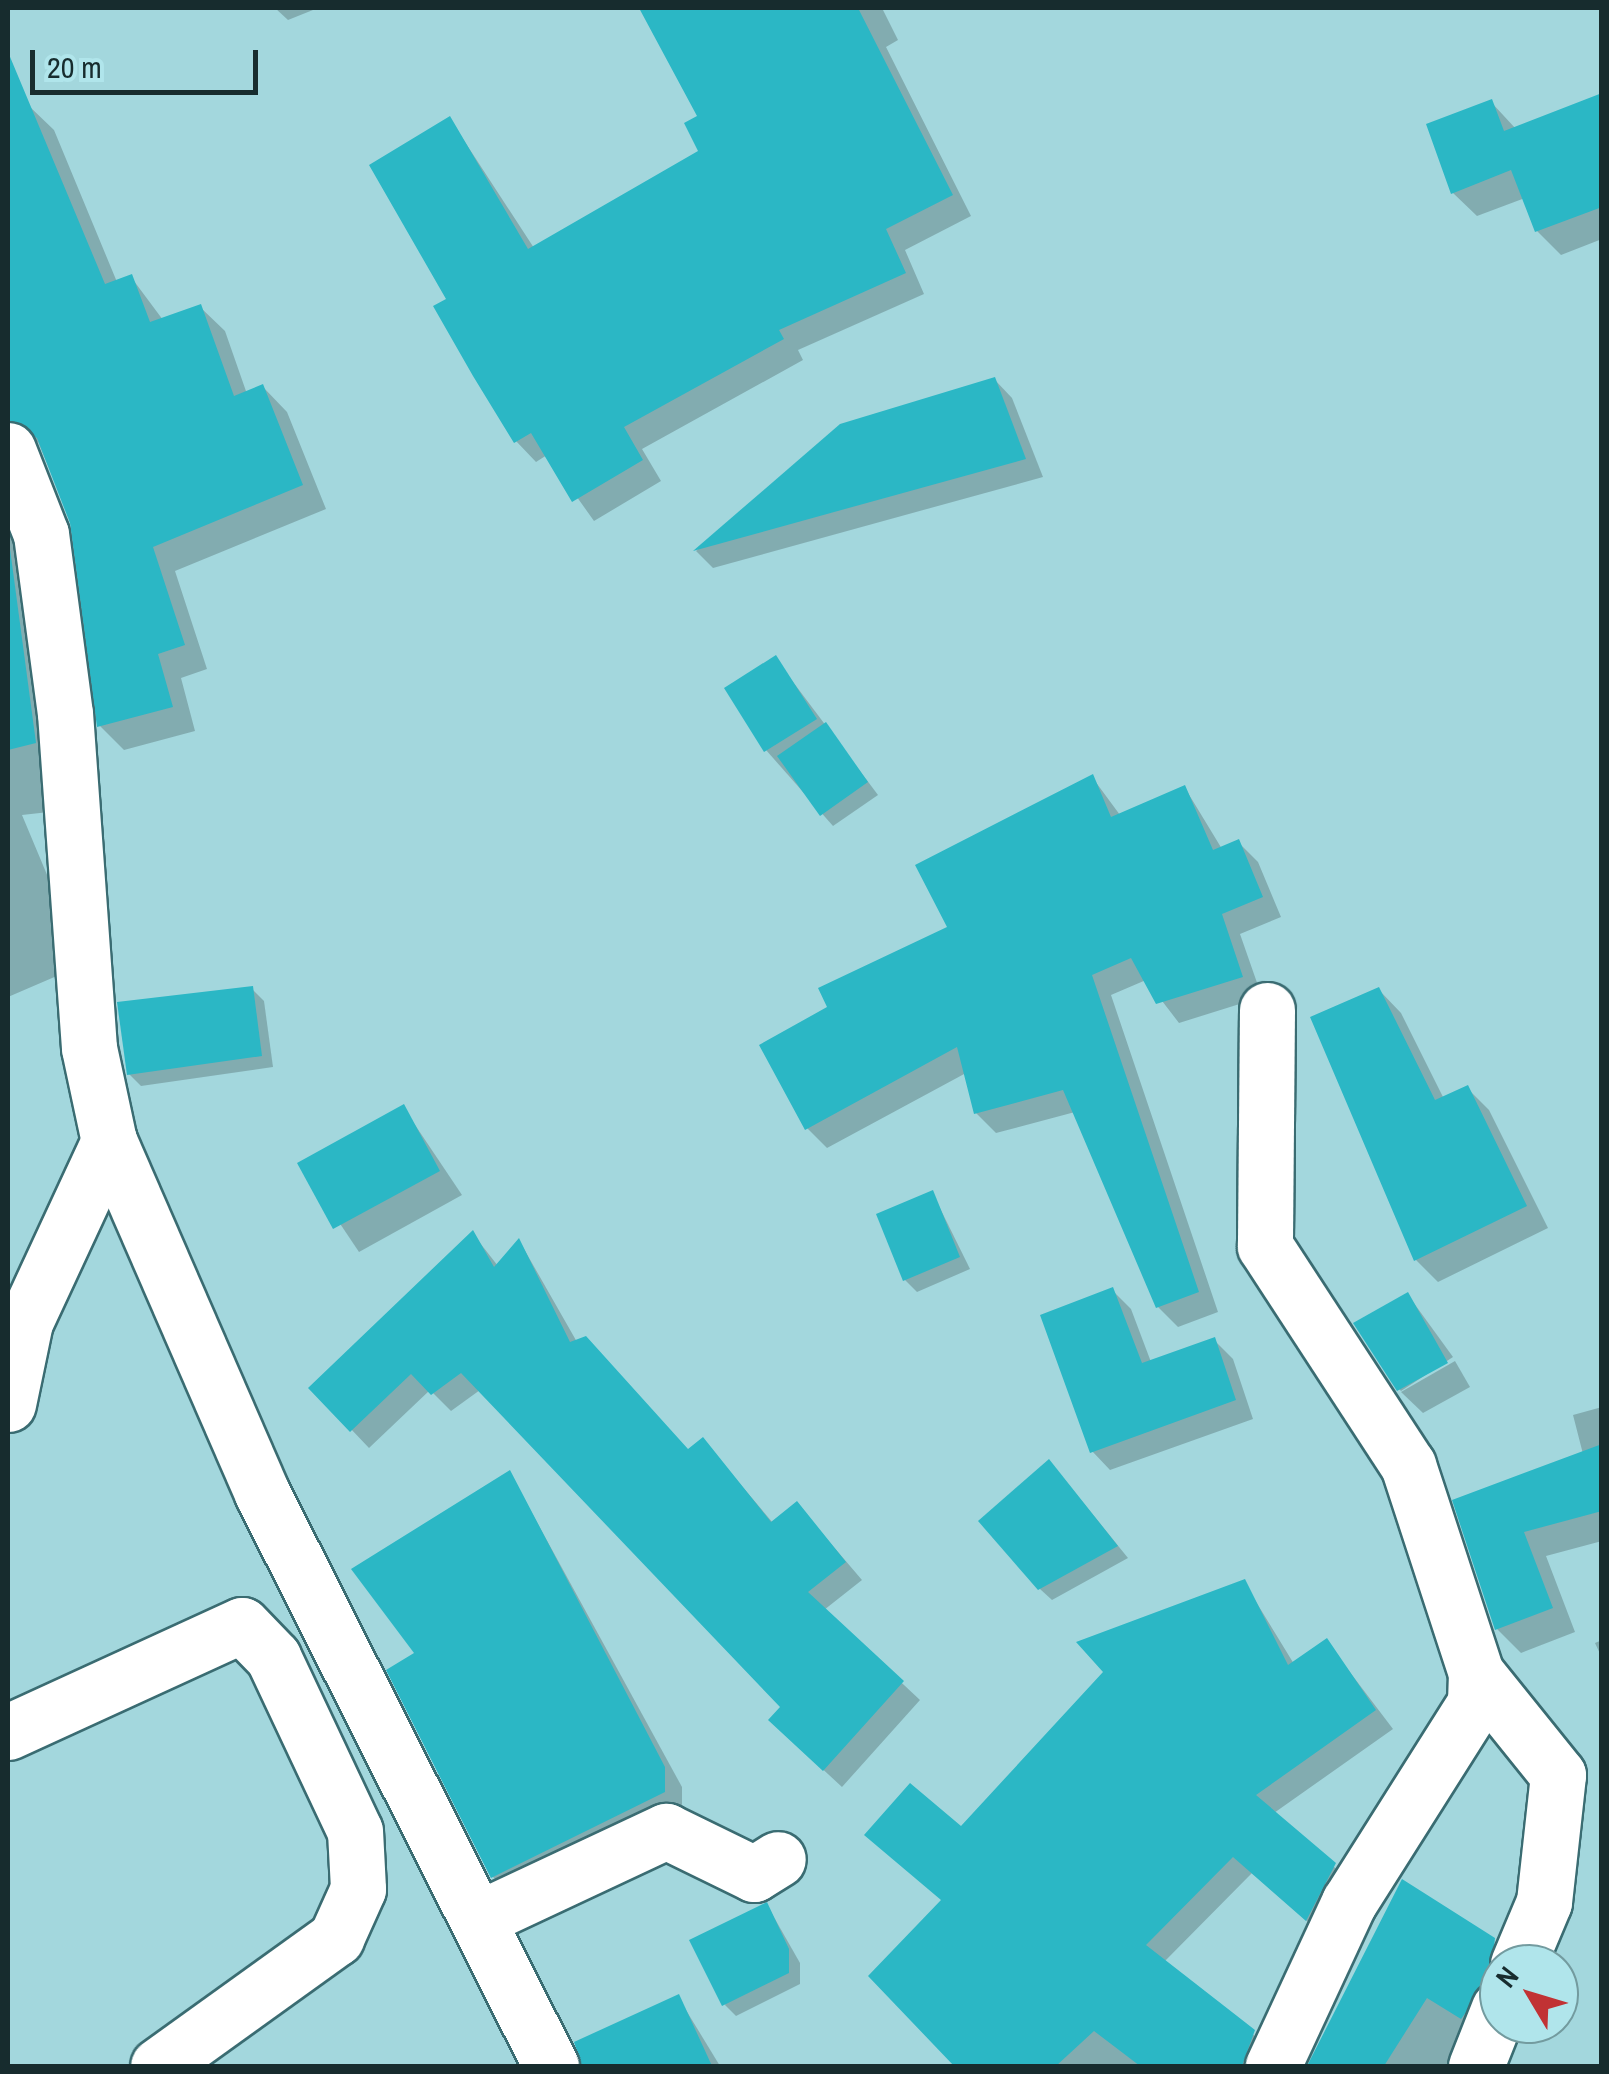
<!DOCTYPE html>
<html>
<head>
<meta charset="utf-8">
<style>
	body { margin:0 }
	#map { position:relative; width:1609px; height:2074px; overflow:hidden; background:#a3d7dd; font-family:"Archivo Narrow",sans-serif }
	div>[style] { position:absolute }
	.shadow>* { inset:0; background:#0003 }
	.building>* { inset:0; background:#2bb7c5 }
	.roads { filter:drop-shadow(2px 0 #3a6c72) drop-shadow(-2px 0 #3a6c72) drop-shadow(0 2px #3a6c72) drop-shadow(0 -2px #3a6c72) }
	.street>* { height:55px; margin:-27.5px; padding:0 27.5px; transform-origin:27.5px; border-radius:27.5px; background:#fff }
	span { translate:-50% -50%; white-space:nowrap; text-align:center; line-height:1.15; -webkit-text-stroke:8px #b0e5eb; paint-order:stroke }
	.frame { position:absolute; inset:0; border:10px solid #172c2e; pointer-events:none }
	.north { position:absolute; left:1479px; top:1944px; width:100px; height:100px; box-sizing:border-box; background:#b0e5eb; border:2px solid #739b9f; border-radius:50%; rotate:308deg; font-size:28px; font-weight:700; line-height:40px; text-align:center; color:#172c2e }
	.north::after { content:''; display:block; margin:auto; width:35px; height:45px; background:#c13234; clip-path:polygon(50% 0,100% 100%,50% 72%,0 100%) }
	.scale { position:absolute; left:30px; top:50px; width:228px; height:45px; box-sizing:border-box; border:5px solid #172c2e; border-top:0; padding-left:12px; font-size:30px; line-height:35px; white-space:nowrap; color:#172c2e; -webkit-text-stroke:8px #b0e5eb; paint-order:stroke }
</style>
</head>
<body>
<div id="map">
	<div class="shadow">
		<div style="clip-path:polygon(275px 8px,318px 8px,288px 20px)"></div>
		<div style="clip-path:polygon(642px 8px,882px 8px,898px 40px,886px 47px,971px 216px,905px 250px,924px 294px,798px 350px,803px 360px,642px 449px,661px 481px,594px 521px,547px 455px,536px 462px,516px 441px,450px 300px,450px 119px,534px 248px,701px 152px,701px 117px)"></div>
		<div style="clip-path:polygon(1602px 96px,1602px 239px,1561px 255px,1537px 231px,1525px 198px,1477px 216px,1453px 193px,1491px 102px,1516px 129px)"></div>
		<div style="clip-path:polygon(29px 106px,54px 130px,117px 282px,131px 277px,163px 320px,200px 307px,225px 331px,247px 394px,263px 387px,287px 412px,326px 509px,175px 571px,207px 669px,181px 678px,195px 731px,124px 750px,100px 726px,72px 522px,38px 442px,8px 456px,8px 115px)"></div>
		<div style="clip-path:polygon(994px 379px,1012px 398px,1043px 477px,713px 568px,696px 551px,842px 426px)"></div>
		<div style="clip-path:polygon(8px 501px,34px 568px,49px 812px,22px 815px,71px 932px,73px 969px,8px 997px)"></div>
		<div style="clip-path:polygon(775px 658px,878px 795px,833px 826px,766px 750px)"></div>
		<div style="clip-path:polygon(1092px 777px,1120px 815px,1185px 788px,1222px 849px,1238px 842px,1258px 862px,1281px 917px,1240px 934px,1262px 997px,1179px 1023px,1146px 980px,1111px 995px,1218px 1312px,1178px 1327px,1158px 1307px,1075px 1112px,996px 1133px,976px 1113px,966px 1073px,827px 1148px,807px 1128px,830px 1008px,950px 928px)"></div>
		<div style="clip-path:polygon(252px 989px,264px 1001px,273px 1067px,141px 1086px,129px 1074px)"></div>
		<div style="clip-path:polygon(1379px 990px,1401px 1013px,1444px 1099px,1467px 1088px,1489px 1110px,1548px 1228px,1438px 1282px,1416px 1260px)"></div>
		<div style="clip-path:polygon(403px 1107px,462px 1195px,359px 1252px,300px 1164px)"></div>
		<div style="clip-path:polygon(932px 1192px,970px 1269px,917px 1292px,905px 1280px)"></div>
		<div style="clip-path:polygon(473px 1234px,498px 1266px,520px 1242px,577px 1342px,688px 1452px,703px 1440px,773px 1523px,797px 1504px,862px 1580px,824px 1610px,920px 1700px,842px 1787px,789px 1738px,784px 1707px,480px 1390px,451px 1411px,430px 1390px,369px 1448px,312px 1388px)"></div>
		<div style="clip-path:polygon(1112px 1290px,1131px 1309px,1151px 1362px,1214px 1340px,1233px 1359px,1253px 1419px,1110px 1470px,1092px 1451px)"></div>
		<div style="clip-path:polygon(1408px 1295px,1453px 1357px,1401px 1391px,1399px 1389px)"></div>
		<div style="clip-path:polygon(1455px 1361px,1470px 1387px,1423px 1413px,1401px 1392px)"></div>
		<div style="clip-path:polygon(1602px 1407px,1602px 1541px,1546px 1556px,1575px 1632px,1521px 1653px,1497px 1629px,1456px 1502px,1583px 1454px,1573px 1415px)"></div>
		<div style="clip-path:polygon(510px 1473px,682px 1787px,682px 1809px,511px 1895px,493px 1877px,417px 1654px)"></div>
		<div style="clip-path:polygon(1060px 1474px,1128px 1558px,1052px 1600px,1040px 1589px)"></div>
		<div style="clip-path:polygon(1244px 1582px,1294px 1664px,1327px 1642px,1393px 1729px,1274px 1813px,1353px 1884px,1325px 1937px,1252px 1873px,1164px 1962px,1272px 2050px,1267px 2066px,957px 2066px,871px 1976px,943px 1902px,961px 1829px)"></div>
		<div style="clip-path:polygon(1602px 1640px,1602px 1658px,1595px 1643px)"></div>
		<div style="clip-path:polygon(1403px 1883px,1512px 1958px,1499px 2005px,1463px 2066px,1310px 2066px)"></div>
		<div style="clip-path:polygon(767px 1905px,800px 1963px,800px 1984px,736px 2016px,725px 2005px)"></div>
		<div style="clip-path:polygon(678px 1997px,720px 2066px,597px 2066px,585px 2040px)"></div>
	</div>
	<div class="building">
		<div style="clip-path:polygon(639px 8px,858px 8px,953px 195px,886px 229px,906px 273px,779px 330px,784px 339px,624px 427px,643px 460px,572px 502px,531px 433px,514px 443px,473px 376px,433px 306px,446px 299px,369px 165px,450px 116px,528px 249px,698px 151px,684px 123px,697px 116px)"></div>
		<div style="clip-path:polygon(8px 52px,105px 284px,132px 274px,150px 322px,201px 304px,234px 396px,263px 384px,303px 485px,153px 547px,185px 645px,158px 654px,173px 707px,97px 727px,70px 523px,37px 438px,8px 420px)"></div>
		<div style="clip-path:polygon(1602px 93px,1602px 207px,1535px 232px,1511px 170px,1451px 194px,1426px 124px,1492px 99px,1504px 131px)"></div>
		<div style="clip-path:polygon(995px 377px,1026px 459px,693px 551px,840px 424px)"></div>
		<div style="clip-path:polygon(8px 534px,36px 743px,8px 750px)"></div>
		<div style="clip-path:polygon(776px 655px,817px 719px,764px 752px,724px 688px)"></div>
		<div style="clip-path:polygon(826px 722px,868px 782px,820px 816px,777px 756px)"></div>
		<div style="clip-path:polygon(1093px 774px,1111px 817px,1185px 785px,1213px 850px,1239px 839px,1263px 897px,1222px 914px,1243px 977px,1156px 1004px,1131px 958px,1092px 975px,1199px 1292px,1156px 1308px,1063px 1090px,974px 1114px,957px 1047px,805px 1130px,759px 1045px,827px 1007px,818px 988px,947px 927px,915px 865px)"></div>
		<div style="clip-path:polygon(253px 986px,262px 1056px,127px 1075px,117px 1002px)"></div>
		<div style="clip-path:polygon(1379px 987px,1435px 1100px,1468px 1085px,1527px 1206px,1414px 1261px,1310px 1017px)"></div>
		<div style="clip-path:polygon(404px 1104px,440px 1171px,333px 1229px,297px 1163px)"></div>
		<div style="clip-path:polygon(933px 1190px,960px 1257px,903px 1281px,876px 1214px)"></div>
		<div style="clip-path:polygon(473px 1230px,494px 1267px,519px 1238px,570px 1342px,586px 1336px,688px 1449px,703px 1437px,771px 1522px,797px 1501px,846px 1562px,808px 1592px,904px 1681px,823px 1771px,768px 1720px,780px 1707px,461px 1373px,431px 1395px,411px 1374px,350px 1432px,308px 1388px)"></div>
		<div style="clip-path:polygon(1113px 1287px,1142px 1363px,1215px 1337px,1236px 1400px,1090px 1453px,1040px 1315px)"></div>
		<div style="clip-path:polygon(1408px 1292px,1448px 1363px,1397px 1391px,1353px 1323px)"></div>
		<div style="clip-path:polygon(1602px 1444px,1602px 1511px,1524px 1532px,1553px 1608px,1495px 1630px,1452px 1500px)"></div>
		<div style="clip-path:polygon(1049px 1459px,1118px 1546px,1038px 1590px,978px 1521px)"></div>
		<div style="clip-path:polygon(510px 1470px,665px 1767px,665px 1792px,491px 1878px,386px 1670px,414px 1653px,351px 1569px)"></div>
		<div style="clip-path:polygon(1245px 1579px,1288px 1665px,1327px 1638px,1376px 1710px,1256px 1795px,1336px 1863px,1306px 1921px,1233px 1857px,1146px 1945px,1255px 2030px,1242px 2066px,1140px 2066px,1094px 2031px,1056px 2066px,954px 2066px,868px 1976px,941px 1900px,864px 1835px,910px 1783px,961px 1826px,1103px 1672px,1076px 1642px)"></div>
		<div style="clip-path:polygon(1402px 1879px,1495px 1938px,1491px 1978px,1461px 2019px,1427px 1998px,1384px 2066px,1307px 2066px)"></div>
		<div style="clip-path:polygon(767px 1902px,789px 1949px,789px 1973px,722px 2006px,689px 1940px)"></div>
		<div style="clip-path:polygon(679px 1994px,712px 2066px,582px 2066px,574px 2042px)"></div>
	</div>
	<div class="roads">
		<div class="street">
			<div style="left:8px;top:450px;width:90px;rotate:68.6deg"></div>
			<div style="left:41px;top:534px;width:181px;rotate:82.4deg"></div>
			<div style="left:65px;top:713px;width:336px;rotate:85.9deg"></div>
			<div style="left:89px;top:1048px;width:95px;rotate:77.9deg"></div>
			<div style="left:109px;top:1141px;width:384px;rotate:66.5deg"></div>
			<div style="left:262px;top:1493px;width:642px;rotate:63.24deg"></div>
			<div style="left:1267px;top:1010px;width:236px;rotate:90.5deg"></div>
			<div style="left:1265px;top:1246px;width:262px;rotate:56.9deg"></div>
			<div style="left:1408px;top:1465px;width:219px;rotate:71.9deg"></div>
			<div style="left:1476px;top:1673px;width:30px;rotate:92deg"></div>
			<div style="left:1475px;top:1703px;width:236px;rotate:122.3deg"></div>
			<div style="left:1349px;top:1902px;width:181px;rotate:114.9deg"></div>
			<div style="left:8px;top:1404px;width:84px;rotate:-78.3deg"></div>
			<div style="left:25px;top:1322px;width:200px;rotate:-65.1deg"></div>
			<div style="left:1476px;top:1673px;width:131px;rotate:51.2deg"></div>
			<div style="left:1558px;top:1775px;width:128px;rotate:96.3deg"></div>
			<div style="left:1544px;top:1902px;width:67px;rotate:112.8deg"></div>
			<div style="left:8px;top:1732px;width:257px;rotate:-24.6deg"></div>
			<div style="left:242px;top:1625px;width:45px;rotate:45.9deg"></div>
			<div style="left:273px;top:1657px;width:192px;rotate:64.8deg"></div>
			<div style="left:355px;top:1831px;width:58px;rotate:87deg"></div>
			<div style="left:358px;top:1889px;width:54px;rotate:114.2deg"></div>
			<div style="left:336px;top:1938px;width:219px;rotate:144.3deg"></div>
			<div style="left:478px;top:1919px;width:208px;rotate:-25.1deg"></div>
			<div style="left:666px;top:1831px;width:98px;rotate:26deg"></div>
			<div style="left:754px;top:1874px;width:28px;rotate:-32deg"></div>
			<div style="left:1476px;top:2066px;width:62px;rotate:-68.4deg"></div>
		</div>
	</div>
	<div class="frame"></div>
	<div class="north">N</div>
	<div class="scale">20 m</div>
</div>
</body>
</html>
